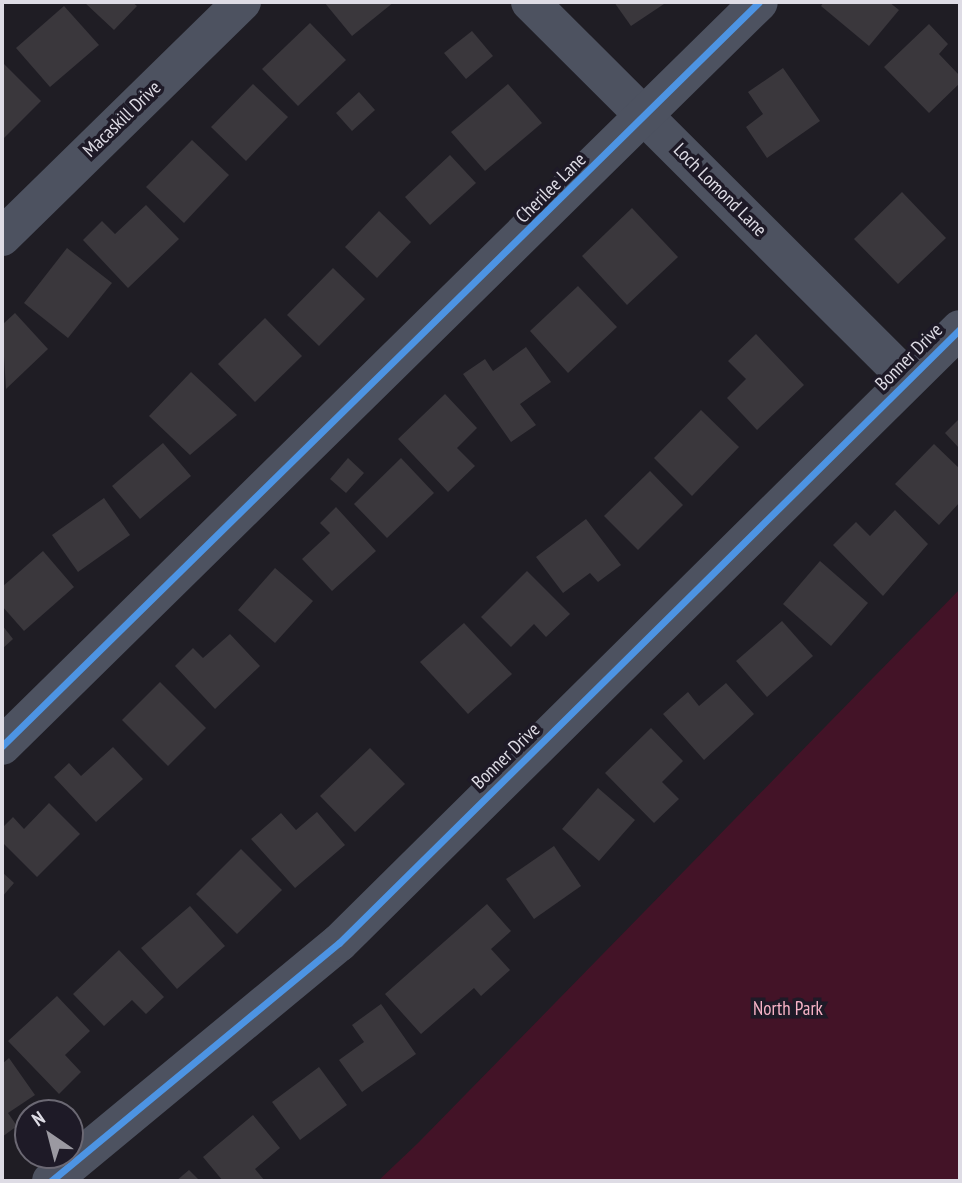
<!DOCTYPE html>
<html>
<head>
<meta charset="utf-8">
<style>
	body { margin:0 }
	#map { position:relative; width:962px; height:1183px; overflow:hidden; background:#1f1d24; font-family:"PT Sans Narrow",sans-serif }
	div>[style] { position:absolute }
	.green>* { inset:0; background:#431327 }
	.building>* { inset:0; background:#3a373c }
	.minor>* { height:38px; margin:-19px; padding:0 19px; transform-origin:19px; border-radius:19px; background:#4d5260 }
	.cycleway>* { height:7px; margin:-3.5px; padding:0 3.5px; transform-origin:3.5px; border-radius:3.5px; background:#4d94e3 }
	span { translate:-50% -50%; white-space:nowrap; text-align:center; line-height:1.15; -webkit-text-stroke:7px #1e1a27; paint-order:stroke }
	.street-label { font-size:19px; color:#dedce5 }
	.park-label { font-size:19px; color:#f7b3c6 }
	.frame { position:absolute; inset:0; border:4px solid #dedce5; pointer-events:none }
	.north { position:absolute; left:14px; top:1099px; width:70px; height:70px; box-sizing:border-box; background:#1e1a27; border:2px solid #6b6873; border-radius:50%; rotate:325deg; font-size:19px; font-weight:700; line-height:28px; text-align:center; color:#dedce5 }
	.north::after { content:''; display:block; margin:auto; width:24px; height:32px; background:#9b99a1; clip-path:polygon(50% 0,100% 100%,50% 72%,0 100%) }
</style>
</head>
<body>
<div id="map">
	<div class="green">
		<div style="clip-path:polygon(960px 589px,960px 1181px,378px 1181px,418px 1143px)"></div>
	</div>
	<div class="building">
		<div style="clip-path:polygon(84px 2px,132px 2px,137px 6px,114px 30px)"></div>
		<div style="clip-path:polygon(324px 2px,394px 2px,352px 36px)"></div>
		<div style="clip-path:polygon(614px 2px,667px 2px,631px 26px)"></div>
		<div style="clip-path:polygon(824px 2px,889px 2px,899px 10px,869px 46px,821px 6px)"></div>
		<div style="clip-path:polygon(64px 6px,99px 45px,50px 87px,16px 48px)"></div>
		<div style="clip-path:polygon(310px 23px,346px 60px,298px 106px,262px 69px)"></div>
		<div style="clip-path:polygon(929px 24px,948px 44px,939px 54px,960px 76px,960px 83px,929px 113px,884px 67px)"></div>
		<div style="clip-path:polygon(472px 31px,493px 56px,466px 79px,444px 53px)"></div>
		<div style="clip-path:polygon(2px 62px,41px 101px,2px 140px)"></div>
		<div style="clip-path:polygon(783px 68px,820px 121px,767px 158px,746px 127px,763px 114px,748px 92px)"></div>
		<div style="clip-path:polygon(253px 84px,288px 117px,246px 161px,211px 127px)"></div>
		<div style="clip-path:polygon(508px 84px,542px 123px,485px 171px,451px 132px)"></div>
		<div style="clip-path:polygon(359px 92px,375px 110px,352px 131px,336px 113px)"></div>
		<div style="clip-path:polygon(192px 140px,229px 175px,184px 223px,146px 187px)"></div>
		<div style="clip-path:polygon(450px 155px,476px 183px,430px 225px,405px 197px)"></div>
		<div style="clip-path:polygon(902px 192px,946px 238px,898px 284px,854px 239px)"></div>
		<div style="clip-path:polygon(146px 205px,179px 239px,128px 288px,83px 240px,102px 221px,115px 234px)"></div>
		<div style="clip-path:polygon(632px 208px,678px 257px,627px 305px,582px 256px)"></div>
		<div style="clip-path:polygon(379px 211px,411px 242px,377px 278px,345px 247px)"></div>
		<div style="clip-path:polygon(67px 248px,112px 283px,68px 338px,24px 303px)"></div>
		<div style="clip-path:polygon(333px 268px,365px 299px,319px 346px,287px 315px)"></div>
		<div style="clip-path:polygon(578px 286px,617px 327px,568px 373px,530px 331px)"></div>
		<div style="clip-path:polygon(15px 313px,48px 349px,6px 389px,2px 325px)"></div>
		<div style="clip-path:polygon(265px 318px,302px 356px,255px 402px,218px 364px)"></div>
		<div style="clip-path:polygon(756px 334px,804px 385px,757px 430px,727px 398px,746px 379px,728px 361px)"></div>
		<div style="clip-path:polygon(526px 347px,551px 382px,520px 404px,536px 425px,511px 442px,463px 374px,485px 359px,493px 371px)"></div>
		<div style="clip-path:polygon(191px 372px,237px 415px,190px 455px,149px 416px)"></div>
		<div style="clip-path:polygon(445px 394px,477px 428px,457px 448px,475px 466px,448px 492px,398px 439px)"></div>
		<div style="clip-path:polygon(701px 410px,739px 447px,692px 496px,654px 458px)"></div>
		<div style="clip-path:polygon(960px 418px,960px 449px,945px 433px)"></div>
		<div style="clip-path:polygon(163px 443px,191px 476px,140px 519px,112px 486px)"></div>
		<div style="clip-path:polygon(934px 444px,960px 469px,960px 502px,939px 525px,895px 484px)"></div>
		<div style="clip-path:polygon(348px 458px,364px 473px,346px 493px,330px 479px)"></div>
		<div style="clip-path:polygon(401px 458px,434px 493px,387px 538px,354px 504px)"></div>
		<div style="clip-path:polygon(650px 471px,683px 505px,638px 550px,604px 516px)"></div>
		<div style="clip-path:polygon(104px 498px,130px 535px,78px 572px,52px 535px)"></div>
		<div style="clip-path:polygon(336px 507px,376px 551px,332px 591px,302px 559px,330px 533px,320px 523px)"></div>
		<div style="clip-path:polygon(895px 510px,928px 544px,883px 596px,833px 545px,856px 522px,870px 536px)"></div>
		<div style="clip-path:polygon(586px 519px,621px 565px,598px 582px,590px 573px,563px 593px,536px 557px)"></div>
		<div style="clip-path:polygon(43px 551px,74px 587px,24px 631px,2px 606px,2px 587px)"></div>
		<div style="clip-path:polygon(820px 561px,868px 603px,831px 646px,783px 604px)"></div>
		<div style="clip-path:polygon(275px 568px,313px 601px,275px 643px,238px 610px)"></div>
		<div style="clip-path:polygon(527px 571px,570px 614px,546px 637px,534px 624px,511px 647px,481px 617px)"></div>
		<div style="clip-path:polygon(782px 621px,813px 656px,767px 697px,736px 661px)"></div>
		<div style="clip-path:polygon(464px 623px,512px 674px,468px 714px,420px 662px)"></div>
		<div style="clip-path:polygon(2px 625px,13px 639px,2px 649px)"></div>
		<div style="clip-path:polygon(230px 634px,260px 666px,215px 709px,175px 666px,193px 648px,203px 658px)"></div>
		<div style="clip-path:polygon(160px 682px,206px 728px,168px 766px,122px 720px)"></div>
		<div style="clip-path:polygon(726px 683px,754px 714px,704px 760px,663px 714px,688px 692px,699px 706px)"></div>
		<div style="clip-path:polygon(651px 728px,683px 761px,662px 782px,679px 799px,654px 823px,605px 773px)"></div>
		<div style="clip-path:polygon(113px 747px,143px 779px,96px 822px,54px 777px,69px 763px,81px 776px)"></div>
		<div style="clip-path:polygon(370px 748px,405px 784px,355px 832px,320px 796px)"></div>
		<div style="clip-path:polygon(598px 788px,635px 820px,599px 861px,562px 829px)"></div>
		<div style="clip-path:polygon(49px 803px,80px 834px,37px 877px,2px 842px,2px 828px,13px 817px,24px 829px)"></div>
		<div style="clip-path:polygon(317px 812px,345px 845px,295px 888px,251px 839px,281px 813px,296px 830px)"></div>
		<div style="clip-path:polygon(554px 846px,581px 886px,534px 919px,506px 879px)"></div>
		<div style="clip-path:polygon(241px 849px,282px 890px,237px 934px,196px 894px)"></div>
		<div style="clip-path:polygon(2px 872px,14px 883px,2px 897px)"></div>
		<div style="clip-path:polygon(487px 904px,511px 931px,491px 949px,510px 970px,481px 996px,474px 988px,421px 1034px,385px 994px)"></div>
		<div style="clip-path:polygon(190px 906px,225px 946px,177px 989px,141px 948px)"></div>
		<div style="clip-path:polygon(119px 950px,164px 997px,146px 1014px,132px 1000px,104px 1026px,73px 994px)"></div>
		<div style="clip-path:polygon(57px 996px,90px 1031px,65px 1055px,81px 1072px,59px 1094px,8px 1041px)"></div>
		<div style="clip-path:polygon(381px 1004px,416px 1054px,362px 1092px,339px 1060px,364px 1042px,352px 1025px)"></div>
		<div style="clip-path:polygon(9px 1058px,35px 1095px,8px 1113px,17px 1126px,2px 1137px,2px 1064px)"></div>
		<div style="clip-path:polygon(319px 1067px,347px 1105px,300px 1140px,272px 1102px)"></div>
		<div style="clip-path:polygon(253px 1115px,280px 1148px,255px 1169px,265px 1181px,223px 1181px,203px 1157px)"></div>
		<div style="clip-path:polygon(189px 1170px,200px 1181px,176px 1181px)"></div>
	</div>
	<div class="minor">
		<div style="left:530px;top:2px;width:534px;rotate:44.92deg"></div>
		<div style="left:2px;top:237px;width:336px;rotate:-44.4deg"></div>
		<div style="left:2px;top:746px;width:1061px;rotate:-44.5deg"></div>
		<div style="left:51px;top:1181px;width:374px;rotate:-39.6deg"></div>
		<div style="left:339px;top:943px;width:873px;rotate:-44.68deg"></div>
	</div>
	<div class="cycleway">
		<div style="left:2px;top:746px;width:1061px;rotate:-44.5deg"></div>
		<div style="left:51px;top:1181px;width:374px;rotate:-39.6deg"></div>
		<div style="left:339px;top:943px;width:873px;rotate:-44.68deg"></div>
	</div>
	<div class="street-label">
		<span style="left:122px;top:119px;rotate:-44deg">Macaskill Drive</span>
		<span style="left:551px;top:188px;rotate:-45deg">Cherilee Lane</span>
		<span style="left:720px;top:190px;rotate:45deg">Loch Lomond Lane</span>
		<span style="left:909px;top:357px;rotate:-45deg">Bonner Drive</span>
		<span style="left:506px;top:756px;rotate:-44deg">Bonner Drive</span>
	</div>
	<div class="park-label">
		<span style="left:788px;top:1009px">North Park</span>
	</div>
	<div class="frame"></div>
	<div class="north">N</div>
</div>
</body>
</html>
